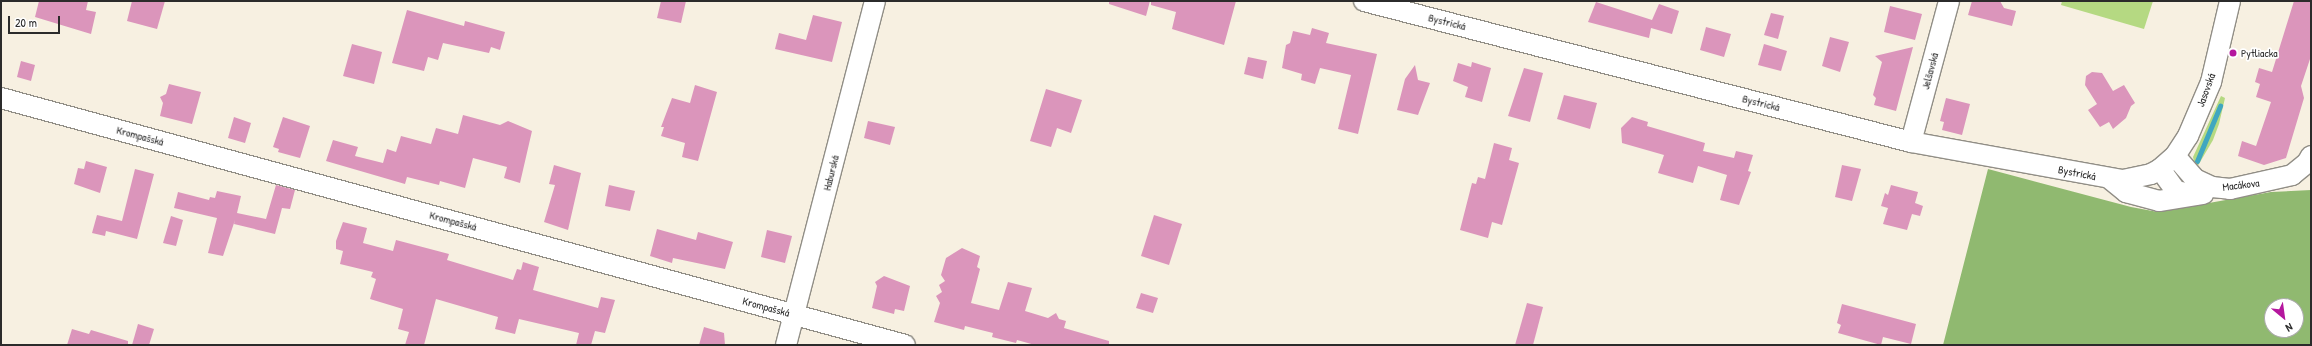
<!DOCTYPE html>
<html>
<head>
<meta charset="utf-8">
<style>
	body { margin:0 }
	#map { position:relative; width:2312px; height:346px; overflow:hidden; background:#f7f0e1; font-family:"Patrick Hand",sans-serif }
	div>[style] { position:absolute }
	.green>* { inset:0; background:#b5d982 }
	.forest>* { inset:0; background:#90b970 }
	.stream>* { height:5px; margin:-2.5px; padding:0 2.5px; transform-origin:2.5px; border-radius:2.5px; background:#40a7c0 }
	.building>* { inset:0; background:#db95bb }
	.roads { filter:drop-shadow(1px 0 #918e86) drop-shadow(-1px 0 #918e86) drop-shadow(0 1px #918e86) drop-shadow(0 -1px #918e86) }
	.street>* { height:20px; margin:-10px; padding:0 10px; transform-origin:10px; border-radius:10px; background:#fff }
	.dots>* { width:11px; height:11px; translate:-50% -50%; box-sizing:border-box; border:2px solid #fff; border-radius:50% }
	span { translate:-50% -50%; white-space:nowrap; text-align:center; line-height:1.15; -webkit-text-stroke:3.5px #fff; paint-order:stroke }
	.street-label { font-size:11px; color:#2b2b2b }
	.poi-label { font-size:11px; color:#2b2b2b }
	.left { translate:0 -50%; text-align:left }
	.frame { position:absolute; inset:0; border:2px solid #2b2b2b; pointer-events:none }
	.north { position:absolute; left:2264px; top:298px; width:40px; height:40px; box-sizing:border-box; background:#fff; border:1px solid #aaa; border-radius:50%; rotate:151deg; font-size:11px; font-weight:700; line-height:16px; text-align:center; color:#2b2b2b }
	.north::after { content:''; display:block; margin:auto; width:14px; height:18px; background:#b5179e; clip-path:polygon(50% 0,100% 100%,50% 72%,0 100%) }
	.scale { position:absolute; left:8px; top:16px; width:52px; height:18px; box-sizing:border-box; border:2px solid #2b2b2b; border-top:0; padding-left:5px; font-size:12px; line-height:14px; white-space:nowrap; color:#2b2b2b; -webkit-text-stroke:3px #fff; paint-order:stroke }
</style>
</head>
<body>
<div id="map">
	<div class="green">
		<div style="clip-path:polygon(2062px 1px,2153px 1px,2144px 29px,2061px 5px)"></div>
		<div style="clip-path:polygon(2221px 96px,2225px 98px,2219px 124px,2213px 140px,2196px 169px,2193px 157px)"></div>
	</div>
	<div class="forest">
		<div style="clip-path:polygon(evenodd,1988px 169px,2131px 207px,2158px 212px,2271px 192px,2311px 190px,2311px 345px,1943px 345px,1988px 169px,2272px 306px,2296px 306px,2296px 330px,2272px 330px,2272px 306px)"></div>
	</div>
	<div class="stream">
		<div style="left:2197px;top:161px;width:60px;rotate:-67.3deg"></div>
	</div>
	<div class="building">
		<div style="clip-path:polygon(39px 1px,88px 1px,86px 10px,96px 12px,91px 34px,35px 17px)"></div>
		<div style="clip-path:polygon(132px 1px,165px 1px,157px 29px,127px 21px)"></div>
		<div style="clip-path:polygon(661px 1px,686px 1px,681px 23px,657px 18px)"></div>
		<div style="clip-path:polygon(1109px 1px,1150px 1px,1146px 16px,1109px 4px)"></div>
		<div style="clip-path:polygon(1151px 1px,1236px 1px,1224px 45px,1172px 29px,1176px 12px,1151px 5px)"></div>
		<div style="clip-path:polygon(1972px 1px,2000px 1px,2004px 8px,2016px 11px,2012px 26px,1968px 15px)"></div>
		<div style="clip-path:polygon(2294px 1px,2311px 1px,2311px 56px,2301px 86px,2304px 98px,2286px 158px,2264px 165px,2238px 156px,2242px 141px,2256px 146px,2271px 102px,2256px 97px,2260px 84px,2255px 82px,2259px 68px,2272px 72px)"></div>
		<div style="clip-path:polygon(1596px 2px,1652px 20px,1659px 4px,1679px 11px,1672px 34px,1651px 28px,1649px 38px,1588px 22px)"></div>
		<div style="clip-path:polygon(1890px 6px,1922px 14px,1915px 40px,1884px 32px)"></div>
		<div style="clip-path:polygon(407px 10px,464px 26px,465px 21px,505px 32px,500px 50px,491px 47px,489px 53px,443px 43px,438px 60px,428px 57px,424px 71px,392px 63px)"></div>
		<div style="clip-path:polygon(1771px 13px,1784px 16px,1778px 39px,1764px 35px)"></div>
		<div style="clip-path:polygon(813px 15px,842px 22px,832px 62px,775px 49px,779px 33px,806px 40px)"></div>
		<div style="clip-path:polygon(1706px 27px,1731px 34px,1724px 57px,1700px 50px)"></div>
		<div style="clip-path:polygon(1312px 28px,1329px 33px,1326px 43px,1377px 54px,1358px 134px,1338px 129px,1351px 75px,1320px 68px,1315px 84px,1301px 80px,1302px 74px,1282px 68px,1286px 45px,1290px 43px,1293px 31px,1310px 35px)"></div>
		<div style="clip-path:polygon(1830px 37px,1849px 42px,1840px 72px,1822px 66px)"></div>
		<div style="clip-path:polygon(352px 44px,382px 52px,374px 84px,343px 76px)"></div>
		<div style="clip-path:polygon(1764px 44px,1787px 51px,1781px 71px,1758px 65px)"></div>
		<div style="clip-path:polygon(1913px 47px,1896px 111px,1874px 105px,1876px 98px,1873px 95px,1882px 62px,1875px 56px)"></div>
		<div style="clip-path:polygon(1248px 57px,1267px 61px,1263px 79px,1244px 74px)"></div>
		<div style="clip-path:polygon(21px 61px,35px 65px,31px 81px,17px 77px)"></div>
		<div style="clip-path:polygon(1472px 62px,1491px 68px,1482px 102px,1465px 97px,1468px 87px,1453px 81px,1458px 63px,1471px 67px)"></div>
		<div style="clip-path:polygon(1415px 65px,1418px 80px,1430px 83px,1418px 115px,1397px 110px,1405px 79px)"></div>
		<div style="clip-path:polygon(1524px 68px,1543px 73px,1530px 122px,1508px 116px)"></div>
		<div style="clip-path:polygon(2092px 72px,2102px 73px,2113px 91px,2124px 85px,2135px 103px,2131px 106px,2126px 118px,2113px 129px,2109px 122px,2100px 127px,2088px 110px,2097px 104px,2085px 85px,2086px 76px)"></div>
		<div style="clip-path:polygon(169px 84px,201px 92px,192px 124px,160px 116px,163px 103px,160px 97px,166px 94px)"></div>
		<div style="clip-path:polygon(695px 85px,717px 92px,698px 161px,682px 157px,685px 143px,661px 136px,664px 127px,661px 127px,672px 98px,690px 103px)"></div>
		<div style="clip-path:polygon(1046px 89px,1082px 100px,1071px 133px,1057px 128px,1051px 147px,1030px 141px)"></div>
		<div style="clip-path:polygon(1564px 95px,1597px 103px,1590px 129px,1557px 119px)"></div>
		<div style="clip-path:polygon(1946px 98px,1970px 104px,1962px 135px,1942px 130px,1944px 122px,1940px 121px)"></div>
		<div style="clip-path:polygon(463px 115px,500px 125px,508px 121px,532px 131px,520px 183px,504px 178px,507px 167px,473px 158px,465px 188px,440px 181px,439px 185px,407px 177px,405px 184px,326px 161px,333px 140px,358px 147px,355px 156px,383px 163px,387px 149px,396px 152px,401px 136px,431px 144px,436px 128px,458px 134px)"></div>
		<div style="clip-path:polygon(234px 117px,251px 123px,245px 143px,228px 138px)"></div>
		<div style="clip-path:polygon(283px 117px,310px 126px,300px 158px,278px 152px,279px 149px,273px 147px)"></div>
		<div style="clip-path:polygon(1632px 117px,1648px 122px,1647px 126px,1705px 143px,1703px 151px,1734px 158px,1736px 151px,1753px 155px,1748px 171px,1751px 172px,1739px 205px,1720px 200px,1727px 175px,1698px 166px,1693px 183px,1658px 173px,1664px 155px,1622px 143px,1621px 128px)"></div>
		<div style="clip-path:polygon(868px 121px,895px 127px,890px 145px,864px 138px)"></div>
		<div style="clip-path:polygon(1494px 143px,1512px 148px,1509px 160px,1519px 163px,1502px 225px,1492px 222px,1488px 238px,1460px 230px,1472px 183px,1476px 184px,1478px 177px,1485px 179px)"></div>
		<div style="clip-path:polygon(86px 161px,107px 167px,100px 193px,74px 184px,78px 168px,84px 169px)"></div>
		<div style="clip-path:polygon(554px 165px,581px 173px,568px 230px,544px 222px,555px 185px,549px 184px)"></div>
		<div style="clip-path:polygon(1842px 165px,1861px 169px,1852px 201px,1835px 197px)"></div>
		<div style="clip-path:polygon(135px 169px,154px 174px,137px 239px,106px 231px,105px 236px,92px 233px,97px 215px,122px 221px)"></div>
		<div style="clip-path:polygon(276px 185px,295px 190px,290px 209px,282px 208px,275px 234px,234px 224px,235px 220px,223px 256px,208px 253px,217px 218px,174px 208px,178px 192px,209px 200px,210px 197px,215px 198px,217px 191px,241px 196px,237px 213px,266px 219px)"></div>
		<div style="clip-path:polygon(609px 185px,635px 191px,630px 211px,605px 206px)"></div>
		<div style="clip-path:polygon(1891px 185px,1918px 192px,1915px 203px,1923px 206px,1920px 216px,1912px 214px,1907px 230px,1883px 224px,1888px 208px,1881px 206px,1885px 193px,1888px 195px)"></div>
		<div style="clip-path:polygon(1154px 215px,1182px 224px,1169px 265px,1141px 256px)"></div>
		<div style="clip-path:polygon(171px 216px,183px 220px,176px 246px,163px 243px)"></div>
		<div style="clip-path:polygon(343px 222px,367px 228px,363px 243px,393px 251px,396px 240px,449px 254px,447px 260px,513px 280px,517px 269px,521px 270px,523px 262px,539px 267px,533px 290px,598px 308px,601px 297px,615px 300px,605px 333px,595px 331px,591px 345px,576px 345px,579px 333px,519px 319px,515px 334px,495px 329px,498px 317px,436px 299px,424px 345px,405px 345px,409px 332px,398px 329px,403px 309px,370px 299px,376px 279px,371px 277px,373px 272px,340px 264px,343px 251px,336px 249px,336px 241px)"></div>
		<div style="clip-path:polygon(657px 229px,696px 240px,698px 232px,733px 242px,725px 269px,673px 258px,672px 263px,650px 256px)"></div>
		<div style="clip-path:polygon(767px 230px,792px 236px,785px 263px,761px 257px)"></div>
		<div style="clip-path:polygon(962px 248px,980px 256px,977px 267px,980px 269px,971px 303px,999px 310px,1008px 282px,1032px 288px,1025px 311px,1048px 318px,1056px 313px,1059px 319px,1066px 321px,1064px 328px,1109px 341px,1109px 345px,1035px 345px,1017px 340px,1016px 343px,992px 337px,993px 333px,965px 326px,964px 330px,934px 322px,940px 303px,936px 296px,942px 292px,939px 285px,945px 281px,941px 275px,946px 258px)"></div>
		<div style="clip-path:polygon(884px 276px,910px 286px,904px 311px,895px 309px,894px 314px,872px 308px,877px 286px,875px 282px)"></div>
		<div style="clip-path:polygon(1141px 293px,1158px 298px,1153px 313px,1136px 308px)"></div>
		<div style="clip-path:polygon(1527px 303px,1543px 307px,1533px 345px,1515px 345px)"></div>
		<div style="clip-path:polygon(1842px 304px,1916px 324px,1911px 344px,1883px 337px,1881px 345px,1838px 333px,1841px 325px,1837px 323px)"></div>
		<div style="clip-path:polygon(138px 324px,154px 329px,149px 345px,132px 345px)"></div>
		<div style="clip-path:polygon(704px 327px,724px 333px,725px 345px,699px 345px)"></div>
		<div style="clip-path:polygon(72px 329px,89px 334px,91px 330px,128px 341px,128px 345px,67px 345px)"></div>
	</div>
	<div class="roads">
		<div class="street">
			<div style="left:1364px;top:1px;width:565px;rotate:14.45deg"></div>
			<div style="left:1911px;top:142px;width:215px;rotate:10.2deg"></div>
			<div style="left:2123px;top:180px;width:29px;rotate:-12deg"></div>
			<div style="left:2151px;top:174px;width:10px;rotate:-29deg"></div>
			<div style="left:2160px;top:169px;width:20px;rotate:-41deg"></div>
			<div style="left:2175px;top:156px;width:24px;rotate:-57deg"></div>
			<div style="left:2188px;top:136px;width:59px;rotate:-66.9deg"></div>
			<div style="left:2211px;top:82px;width:83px;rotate:-76.8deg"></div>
			<div style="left:1px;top:98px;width:937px;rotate:15.28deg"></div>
			<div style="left:1911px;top:142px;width:146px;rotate:-74.9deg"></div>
			<div style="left:2175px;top:156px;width:30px;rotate:49deg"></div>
			<div style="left:2195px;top:179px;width:19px;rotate:25deg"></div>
			<div style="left:2212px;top:187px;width:18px;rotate:6deg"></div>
			<div style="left:2230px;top:189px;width:64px;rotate:-12.7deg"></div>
			<div style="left:2292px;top:175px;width:19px;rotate:-39deg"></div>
			<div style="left:2307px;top:163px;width:8px;rotate:-60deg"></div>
			<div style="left:2160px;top:169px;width:27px;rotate:54deg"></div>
			<div style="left:2176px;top:191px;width:20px;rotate:11deg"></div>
			<div style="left:2110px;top:179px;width:21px;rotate:39deg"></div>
			<div style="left:2126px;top:192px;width:34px;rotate:15deg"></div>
			<div style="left:2159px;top:201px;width:45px;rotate:-9deg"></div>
			<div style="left:786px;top:345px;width:355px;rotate:-75.5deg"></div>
		</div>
	</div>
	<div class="dots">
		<div style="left:2233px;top:53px;background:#b5179e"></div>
	</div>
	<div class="street-label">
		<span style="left:1447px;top:22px;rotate:14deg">Bystrická</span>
		<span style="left:1930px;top:71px;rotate:-75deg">Jelšavská</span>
		<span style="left:2206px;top:90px;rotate:-70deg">Jasovská</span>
		<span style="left:1761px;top:103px;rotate:14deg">Bystrická</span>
		<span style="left:140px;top:136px;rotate:15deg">Krompašská</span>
		<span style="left:831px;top:173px;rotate:-76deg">Haburská</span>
		<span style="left:2077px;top:173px;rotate:11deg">Bystrická</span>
		<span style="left:2241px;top:185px;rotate:-7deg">Macákova</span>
		<span style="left:453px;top:221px;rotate:15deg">Krompašská</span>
		<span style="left:766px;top:307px;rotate:15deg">Krompašská</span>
	</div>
	<div class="poi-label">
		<span class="left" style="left:2241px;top:53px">Pytliacka</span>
	</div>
	<div class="frame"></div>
	<div class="north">N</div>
	<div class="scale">20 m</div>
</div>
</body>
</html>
